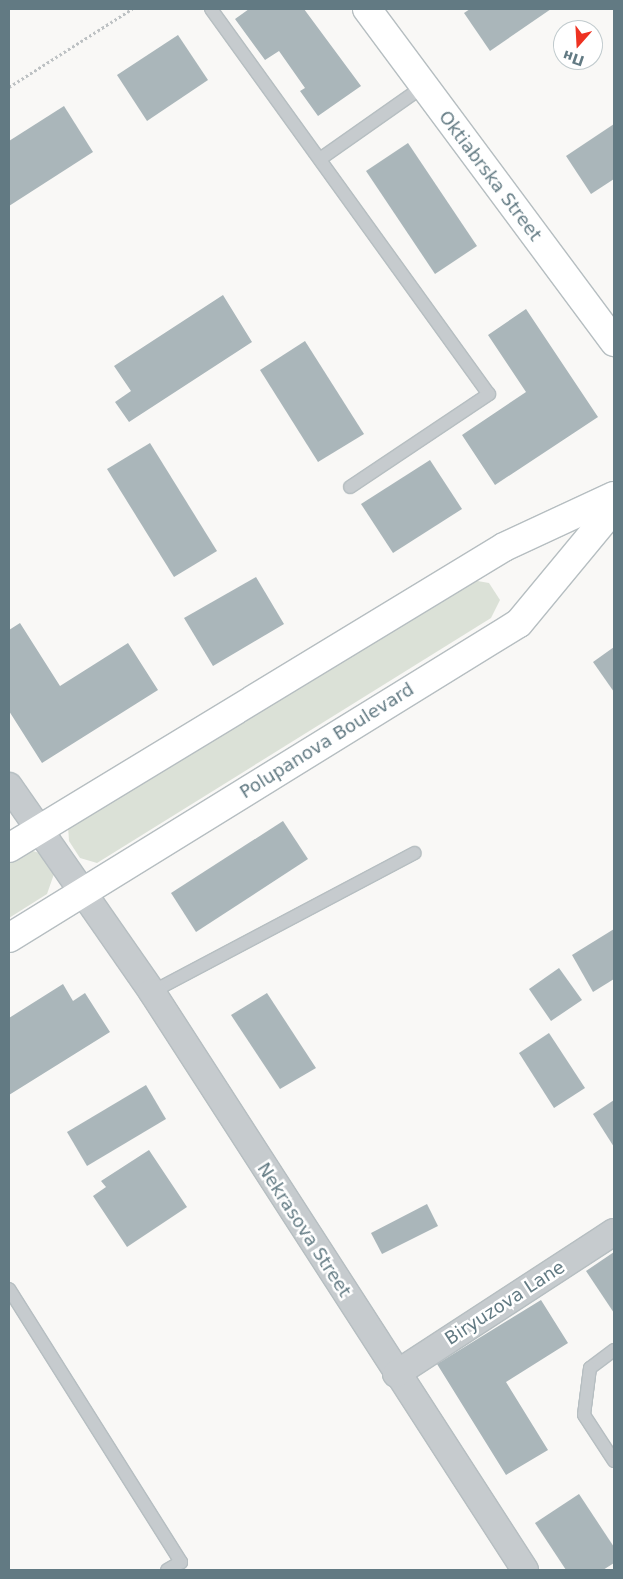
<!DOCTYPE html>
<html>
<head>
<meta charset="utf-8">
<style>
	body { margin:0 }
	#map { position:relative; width:623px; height:1579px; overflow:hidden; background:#f9f8f6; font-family:"DejaVu Sans",sans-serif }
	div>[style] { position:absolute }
	.green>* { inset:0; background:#dbe1d7 }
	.building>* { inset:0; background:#aab6ba }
	.path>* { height:3px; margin-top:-1.5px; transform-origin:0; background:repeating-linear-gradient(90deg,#bdc1c3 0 2.5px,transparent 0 5px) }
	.roads { filter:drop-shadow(1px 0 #b6bec1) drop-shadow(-1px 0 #b6bec1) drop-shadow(0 1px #b6bec1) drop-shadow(0 -1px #b6bec1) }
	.lane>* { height:12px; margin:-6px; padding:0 6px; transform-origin:6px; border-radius:6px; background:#c6cbce }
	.street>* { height:26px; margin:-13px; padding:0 13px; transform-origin:13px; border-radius:13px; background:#c6cbce }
	.secondary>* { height:28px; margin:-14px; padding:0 14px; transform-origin:14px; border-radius:14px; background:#fff }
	span { translate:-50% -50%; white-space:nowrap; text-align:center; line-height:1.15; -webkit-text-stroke:5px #fff; paint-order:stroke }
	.street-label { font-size:18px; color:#627a83 }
	.frame { position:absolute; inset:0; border:10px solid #627a83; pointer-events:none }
	.north { position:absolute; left:553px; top:20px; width:50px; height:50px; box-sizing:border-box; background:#fff; border:1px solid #c0cacd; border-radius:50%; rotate:199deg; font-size:14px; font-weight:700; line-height:20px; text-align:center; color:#627a83 }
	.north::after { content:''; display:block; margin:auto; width:18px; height:22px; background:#ee3221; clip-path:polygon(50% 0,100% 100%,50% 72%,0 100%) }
</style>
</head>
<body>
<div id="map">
	<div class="green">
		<div style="clip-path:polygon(472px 580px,489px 583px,500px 600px,491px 618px,97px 863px,80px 858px,69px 841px,68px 826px)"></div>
		<div style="clip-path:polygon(26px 849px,43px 854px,54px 874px,47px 894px,9px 918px,9px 860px)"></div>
	</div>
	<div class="building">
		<div style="clip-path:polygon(249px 9px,304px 9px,361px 86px,318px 116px,300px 91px,305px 88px,279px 51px,265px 60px,235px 19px)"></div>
		<div style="clip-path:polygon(470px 9px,551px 9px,490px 51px,464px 13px)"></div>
		<div style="clip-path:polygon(178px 35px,208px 80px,147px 121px,117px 75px)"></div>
		<div style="clip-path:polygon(64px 106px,93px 152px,9px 206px,9px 141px)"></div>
		<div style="clip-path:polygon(614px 124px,614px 179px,591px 194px,566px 156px)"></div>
		<div style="clip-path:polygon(408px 143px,477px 246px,435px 274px,366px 171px)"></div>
		<div style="clip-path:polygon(223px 295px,252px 342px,129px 422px,115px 402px,131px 391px,114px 366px)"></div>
		<div style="clip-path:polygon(526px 309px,598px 417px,495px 485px,462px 435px,526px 392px,488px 335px)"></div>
		<div style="clip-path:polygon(305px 341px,364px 434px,318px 462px,260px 370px)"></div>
		<div style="clip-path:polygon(150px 443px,217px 551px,174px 577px,107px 469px)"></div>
		<div style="clip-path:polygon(430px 460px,462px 509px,393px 553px,361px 504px)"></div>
		<div style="clip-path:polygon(256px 577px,284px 624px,213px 666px,184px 618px)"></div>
		<div style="clip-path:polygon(20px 623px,60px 686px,128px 643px,158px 690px,42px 763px,9px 711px,9px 630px)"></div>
		<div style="clip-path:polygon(614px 647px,614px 692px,593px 662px)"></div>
		<div style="clip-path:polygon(283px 821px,308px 859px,196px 932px,171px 893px)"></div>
		<div style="clip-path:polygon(614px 929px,614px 979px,593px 992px,572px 955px)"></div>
		<div style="clip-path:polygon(559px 968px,582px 1000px,551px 1021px,529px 989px)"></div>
		<div style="clip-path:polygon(63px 984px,73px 1001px,85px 993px,110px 1032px,9px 1095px,9px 1018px)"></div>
		<div style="clip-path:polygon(267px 993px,316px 1068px,280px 1089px,231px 1015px)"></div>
		<div style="clip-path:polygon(549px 1033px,585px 1088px,554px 1108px,519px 1053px)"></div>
		<div style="clip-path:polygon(146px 1085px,166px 1119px,87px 1166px,67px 1132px)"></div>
		<div style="clip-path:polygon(614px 1100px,614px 1147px,593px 1114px)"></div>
		<div style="clip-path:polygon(149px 1150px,187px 1207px,127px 1247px,93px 1196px,106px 1187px,101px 1181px)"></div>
		<div style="clip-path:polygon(427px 1204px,438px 1226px,382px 1254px,371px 1233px)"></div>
		<div style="clip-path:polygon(614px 1252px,614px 1313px,586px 1271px)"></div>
		<div style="clip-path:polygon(541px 1300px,568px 1343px,506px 1382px,548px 1450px,506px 1475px,437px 1364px)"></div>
		<div style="clip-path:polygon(579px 1494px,614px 1547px,614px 1563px,603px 1570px,566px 1570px,535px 1523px)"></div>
	</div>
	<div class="path">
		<div style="left:9px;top:87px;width:146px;rotate:-32.4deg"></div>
	</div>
	<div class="roads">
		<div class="lane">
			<div style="left:211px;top:9px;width:475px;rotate:54.2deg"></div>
			<div style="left:489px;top:394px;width:167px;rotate:146.2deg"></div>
			<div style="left:320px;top:159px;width:127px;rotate:-35.1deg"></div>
			<div style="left:152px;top:992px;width:297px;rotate:-27.9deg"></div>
			<div style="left:9px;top:1289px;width:323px;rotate:57.8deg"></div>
			<div style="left:181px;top:1562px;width:16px;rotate:150deg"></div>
			<div style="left:614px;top:1350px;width:30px;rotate:143deg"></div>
			<div style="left:590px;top:1368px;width:47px;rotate:97.3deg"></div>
			<div style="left:584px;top:1415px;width:55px;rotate:56.9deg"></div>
		</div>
		<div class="street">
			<div style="left:9px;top:786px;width:251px;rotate:55.2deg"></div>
			<div style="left:152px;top:992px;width:688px;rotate:57.16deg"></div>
			<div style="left:396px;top:1374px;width:260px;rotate:-33.1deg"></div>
		</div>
		<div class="secondary">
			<div style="left:367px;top:9px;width:415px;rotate:53.4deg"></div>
			<div style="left:9px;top:848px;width:579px;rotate:-31.3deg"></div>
			<div style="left:504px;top:547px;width:121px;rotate:-24.9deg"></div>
			<div style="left:9px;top:938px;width:599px;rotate:-31.7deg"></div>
			<div style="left:519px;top:623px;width:149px;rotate:-50.4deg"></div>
		</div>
	</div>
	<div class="street-label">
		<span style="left:490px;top:176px;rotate:53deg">Oktiabrska Street</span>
		<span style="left:327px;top:741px;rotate:-32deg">Polupanova Boulevard</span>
		<span style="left:304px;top:1230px;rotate:57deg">Nekrasova Street</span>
		<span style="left:505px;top:1303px;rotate:-33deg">Biryuzova Lane</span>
	</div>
	<div class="frame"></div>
	<div class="north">Пн</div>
</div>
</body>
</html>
